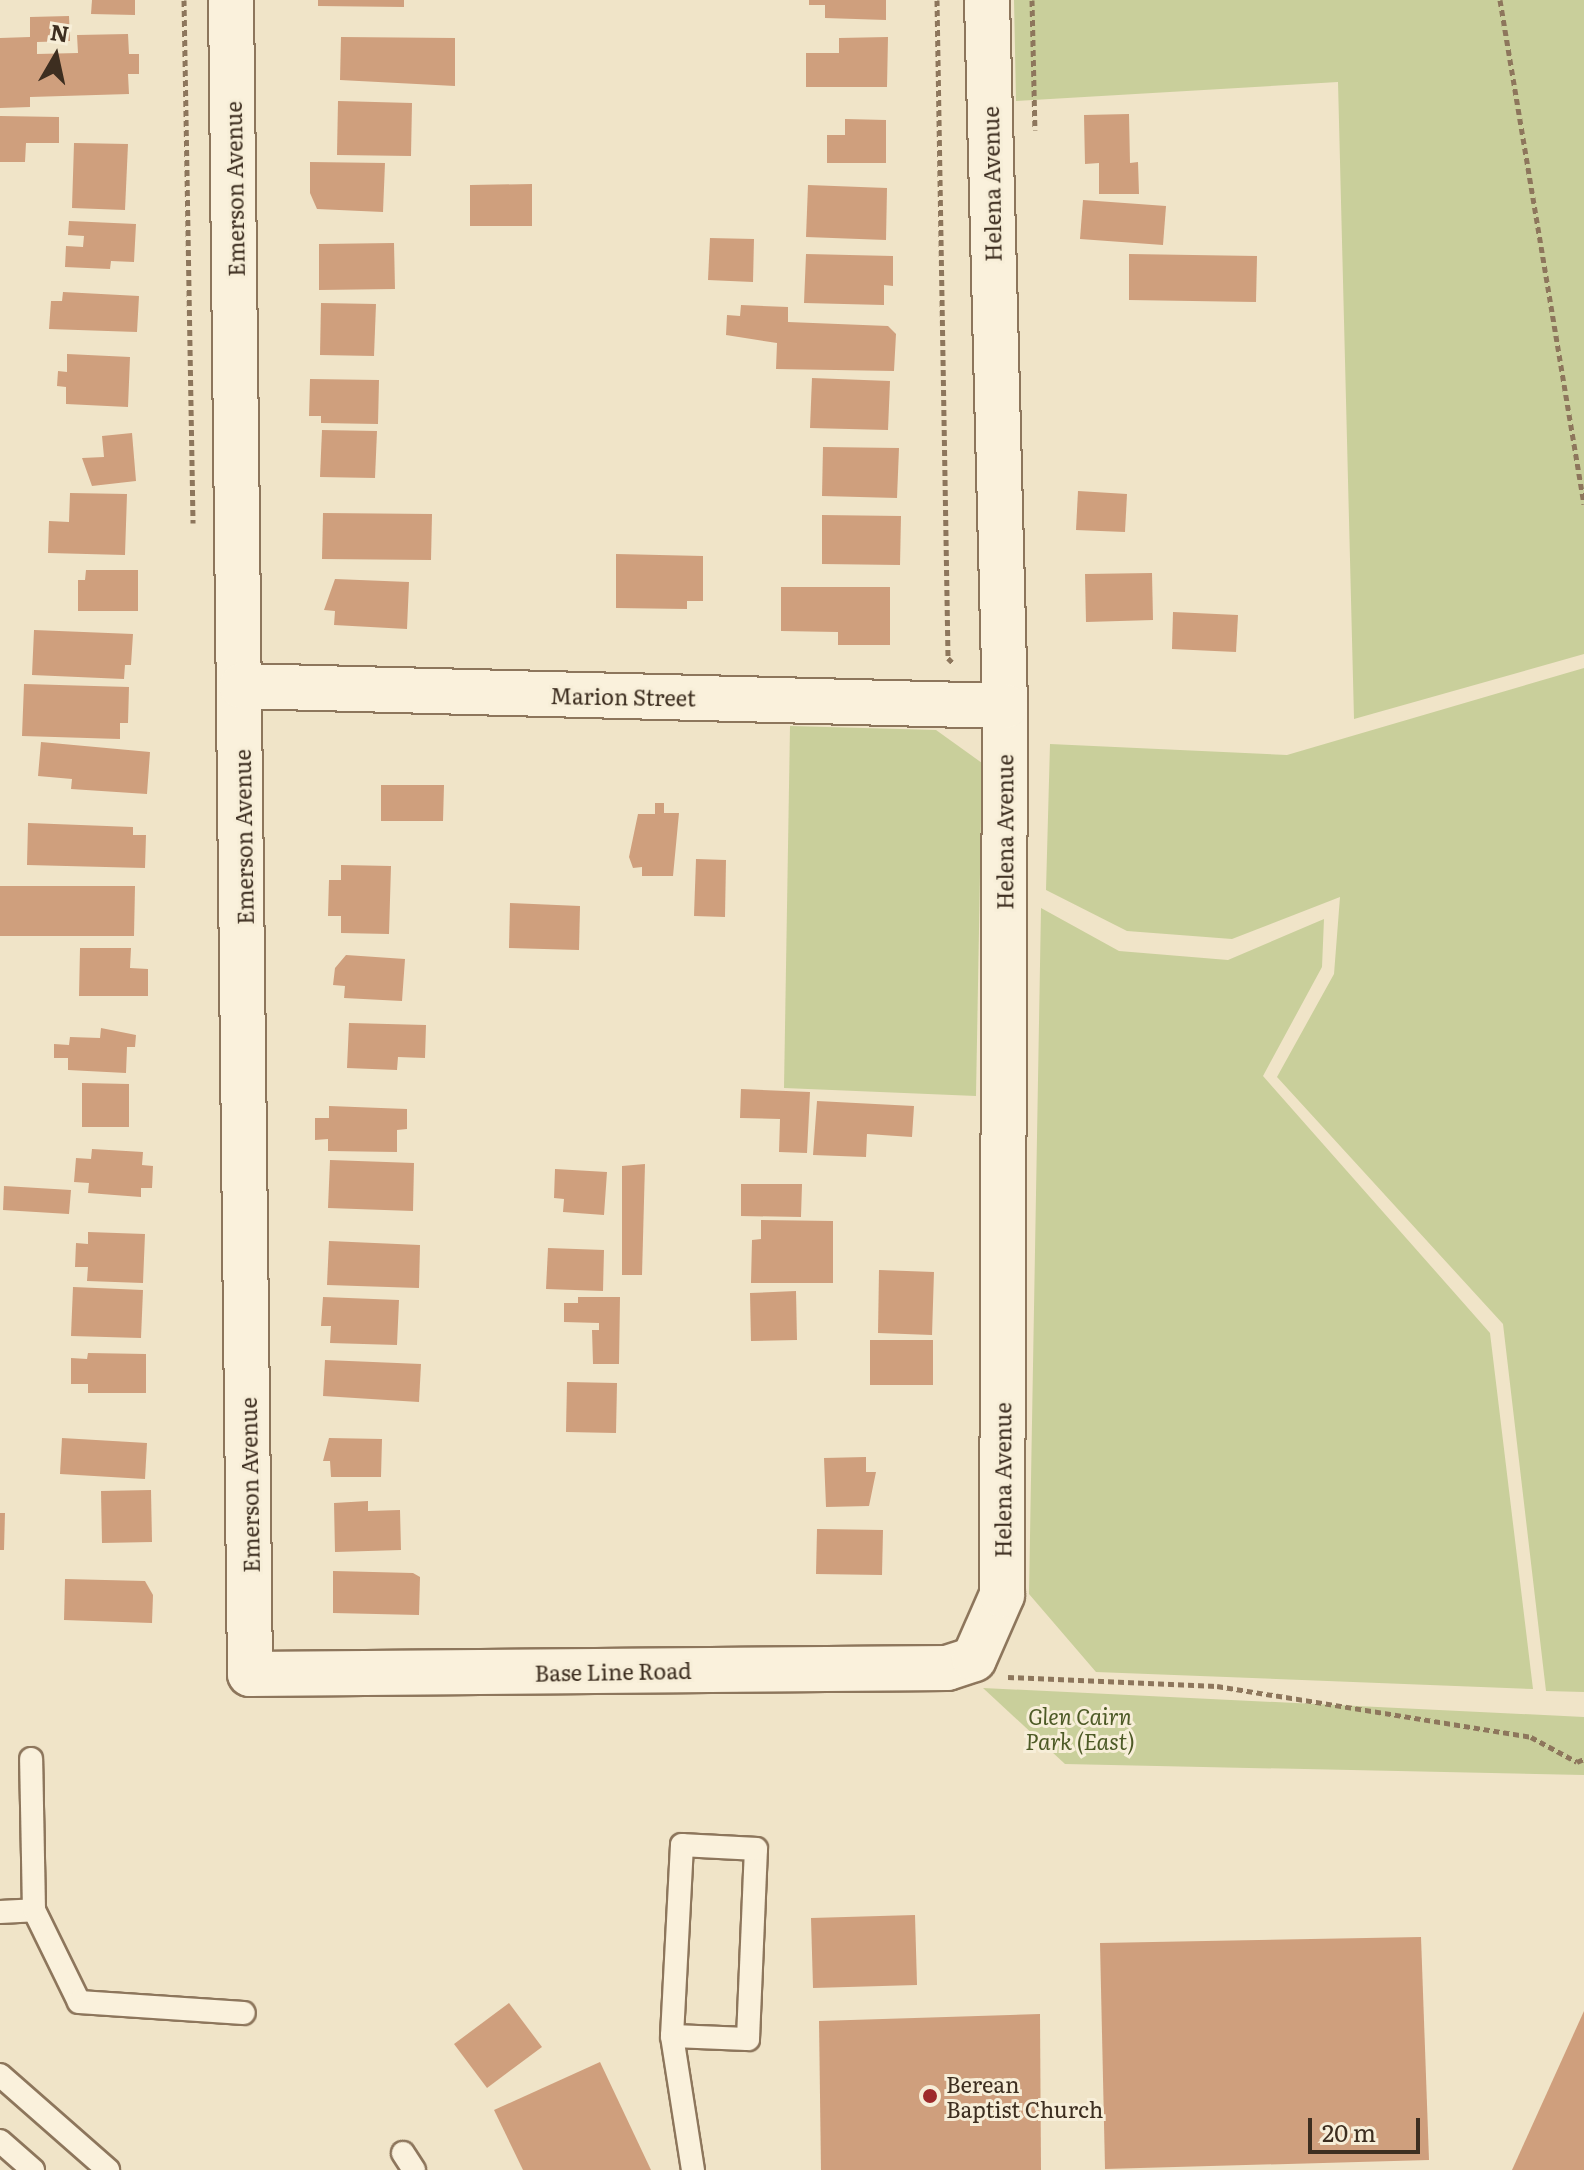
<!DOCTYPE html>
<html>
<head>
<meta charset="utf-8">
<style>
	body { margin:0 }
	#map { position:relative; width:1584px; height:2170px; overflow:hidden; background:#f0e4c8; font-family:Literata,serif }
	div>[style] { position:absolute }
	.green>* { inset:0; background:#c9cf9b }
	.building>* { inset:0; background:#cf9f7d }
	.path>* { height:5px; margin-top:-2.5px; transform-origin:0; background:repeating-linear-gradient(90deg,#8d765c 0 6px,transparent 0 10px) }
	.roads { filter:drop-shadow(2px 0 #8d765c) drop-shadow(-2px 0 #8d765c) drop-shadow(0 2px #8d765c) drop-shadow(0 -2px #8d765c) }
	.lane>* { height:22px; margin:-11px; padding:0 11px; transform-origin:11px; border-radius:11px; background:#faf1dc }
	.street>* { height:44px; margin:-22px; padding:0 22px; transform-origin:22px; border-radius:22px; background:#faf1dc }
	.dots>* { width:22px; height:22px; translate:-50% -50%; box-sizing:border-box; border:4px solid #f7eed8; border-radius:50% }
	span { translate:-50% -50%; white-space:nowrap; text-align:center; line-height:1.15; -webkit-text-stroke:6px #f7eed8; paint-order:stroke }
	.street-label { font-size:22px; color:#3d2e20 }
	.park-label { font-size:22px; color:#4d5a26; font-style:italic }
	.poi-label { font-size:22px; color:#3d2e20 }
	.left { translate:0 -50%; text-align:left }
	.north { position:absolute; left:16px; top:16px; width:80px; height:80px; -webkit-text-stroke:6px #f7eed8; paint-order:stroke; rotate:9deg; font-size:22px; font-weight:700; line-height:32px; text-align:center; color:#3d2e20 }
	.north::after { content:''; display:block; margin:auto; width:28px; height:36px; background:#3d2e20; clip-path:polygon(50% 0,100% 100%,50% 72%,0 100%) }
	.scale { position:absolute; left:1308px; top:2118px; width:112px; height:36px; box-sizing:border-box; border:4px solid #3d2e20; border-top:0; padding-left:10px; font-size:24px; line-height:28px; white-space:nowrap; color:#3d2e20; -webkit-text-stroke:6px #f7eed8; paint-order:stroke }
</style>
</head>
<body>
<div id="map">
	<div class="green">
		<div style="clip-path:polygon(1014px 0,1584px 0,1584px 654px,1354px 719px,1338px 82px,1016px 101px)"></div>
		<div style="clip-path:polygon(1584px 668px,1584px 1692px,1546px 1691px,1503px 1324px,1277px 1077px,1334px 974px,1340px 897px,1232px 939px,1127px 931px,1046px 890px,1050px 744px,1287px 755px)"></div>
		<div style="clip-path:polygon(790px 726px,936px 730px,982px 763px,976px 1096px,784px 1088px)"></div>
		<div style="clip-path:polygon(1041px 908px,1119px 951px,1228px 960px,1324px 919px,1322px 967px,1263px 1076px,1490px 1333px,1533px 1689px,1096px 1672px,1029px 1594px)"></div>
		<div style="clip-path:polygon(983px 1688px,1584px 1717px,1584px 1775px,1065px 1764px)"></div>
	</div>
	<div class="building">
		<div style="clip-path:polygon(92px 0,135px 0,135px 15px,91px 14px)"></div>
		<div style="clip-path:polygon(318px 0,404px 0,404px 7px,318px 6px)"></div>
		<div style="clip-path:polygon(809px 0,886px 0,886px 20px,825px 18px,825px 5px,809px 5px)"></div>
		<div style="clip-path:polygon(69px 16px,70px 41px,37px 42px,37px 54px,78px 53px,77px 35px,128px 34px,129px 54px,139px 54px,139px 74px,128px 74px,129px 94px,30px 97px,30px 107px,0 108px,0 38px,30px 37px,30px 17px)"></div>
		<div style="clip-path:polygon(341px 37px,455px 38px,455px 86px,340px 80px)"></div>
		<div style="clip-path:polygon(888px 37px,887px 87px,806px 87px,806px 53px,839px 53px,839px 38px)"></div>
		<div style="clip-path:polygon(338px 101px,412px 103px,411px 156px,337px 155px)"></div>
		<div style="clip-path:polygon(1129px 114px,1130px 163px,1138px 162px,1139px 194px,1099px 194px,1099px 163px,1085px 164px,1084px 115px)"></div>
		<div style="clip-path:polygon(0 116px,59px 117px,59px 143px,26px 143px,25px 162px,0 162px)"></div>
		<div style="clip-path:polygon(845px 119px,886px 120px,886px 163px,827px 163px,827px 135px,845px 135px)"></div>
		<div style="clip-path:polygon(74px 143px,128px 144px,125px 210px,72px 208px)"></div>
		<div style="clip-path:polygon(310px 162px,385px 163px,383px 212px,317px 209px,310px 193px)"></div>
		<div style="clip-path:polygon(532px 184px,532px 226px,470px 226px,470px 185px)"></div>
		<div style="clip-path:polygon(808px 185px,887px 188px,886px 240px,806px 237px)"></div>
		<div style="clip-path:polygon(1083px 200px,1166px 206px,1163px 245px,1080px 239px)"></div>
		<div style="clip-path:polygon(69px 221px,136px 224px,134px 262px,111px 261px,110px 269px,65px 267px,66px 246px,83px 247px,84px 236px,68px 235px)"></div>
		<div style="clip-path:polygon(710px 238px,754px 239px,753px 282px,708px 280px)"></div>
		<div style="clip-path:polygon(394px 243px,395px 289px,319px 290px,319px 244px)"></div>
		<div style="clip-path:polygon(806px 254px,893px 256px,893px 286px,884px 285px,884px 305px,804px 303px)"></div>
		<div style="clip-path:polygon(1129px 254px,1257px 256px,1256px 302px,1129px 300px)"></div>
		<div style="clip-path:polygon(63px 292px,139px 296px,137px 332px,49px 329px,51px 301px,62px 301px)"></div>
		<div style="clip-path:polygon(321px 303px,376px 304px,374px 356px,320px 355px)"></div>
		<div style="clip-path:polygon(741px 305px,788px 307px,788px 322px,888px 326px,896px 334px,894px 371px,776px 369px,777px 343px,726px 335px,727px 315px,740px 316px)"></div>
		<div style="clip-path:polygon(67px 354px,130px 357px,128px 407px,66px 404px,66px 387px,57px 386px,58px 371px,67px 372px)"></div>
		<div style="clip-path:polygon(812px 378px,890px 381px,888px 430px,810px 428px)"></div>
		<div style="clip-path:polygon(310px 379px,379px 380px,378px 424px,321px 423px,321px 416px,309px 416px)"></div>
		<div style="clip-path:polygon(322px 430px,377px 431px,375px 478px,320px 477px)"></div>
		<div style="clip-path:polygon(132px 433px,136px 481px,92px 486px,82px 458px,104px 457px,102px 436px)"></div>
		<div style="clip-path:polygon(823px 447px,899px 448px,897px 498px,822px 496px)"></div>
		<div style="clip-path:polygon(1078px 491px,1127px 494px,1125px 532px,1076px 530px)"></div>
		<div style="clip-path:polygon(70px 493px,127px 494px,125px 555px,48px 553px,49px 521px,69px 522px)"></div>
		<div style="clip-path:polygon(323px 513px,432px 514px,431px 560px,322px 559px)"></div>
		<div style="clip-path:polygon(822px 515px,901px 516px,900px 565px,822px 564px)"></div>
		<div style="clip-path:polygon(616px 554px,703px 556px,703px 601px,687px 601px,687px 609px,616px 608px)"></div>
		<div style="clip-path:polygon(86px 570px,138px 570px,138px 611px,78px 611px,78px 580px,85px 580px)"></div>
		<div style="clip-path:polygon(1152px 573px,1153px 620px,1086px 622px,1085px 574px)"></div>
		<div style="clip-path:polygon(335px 579px,409px 582px,407px 629px,334px 625px,335px 611px,324px 610px)"></div>
		<div style="clip-path:polygon(781px 587px,890px 587px,890px 645px,838px 645px,838px 632px,781px 631px)"></div>
		<div style="clip-path:polygon(1173px 612px,1238px 615px,1236px 652px,1172px 649px)"></div>
		<div style="clip-path:polygon(34px 630px,133px 634px,131px 665px,125px 665px,124px 679px,32px 675px)"></div>
		<div style="clip-path:polygon(24px 684px,129px 687px,128px 723px,120px 723px,120px 739px,22px 736px)"></div>
		<div style="clip-path:polygon(41px 742px,150px 752px,147px 794px,71px 789px,72px 779px,38px 776px)"></div>
		<div style="clip-path:polygon(381px 785px,444px 785px,443px 821px,381px 821px)"></div>
		<div style="clip-path:polygon(655px 803px,664px 803px,664px 813px,679px 813px,673px 876px,642px 876px,642px 867px,633px 868px,629px 857px,638px 814px,655px 814px)"></div>
		<div style="clip-path:polygon(28px 823px,133px 827px,133px 835px,146px 835px,145px 868px,27px 865px)"></div>
		<div style="clip-path:polygon(696px 859px,726px 860px,725px 917px,694px 916px)"></div>
		<div style="clip-path:polygon(341px 865px,391px 866px,389px 934px,341px 933px,341px 916px,328px 916px,329px 880px,341px 880px)"></div>
		<div style="clip-path:polygon(0 886px,135px 886px,134px 936px,0 936px)"></div>
		<div style="clip-path:polygon(510px 903px,580px 906px,579px 950px,509px 948px)"></div>
		<div style="clip-path:polygon(80px 948px,131px 948px,130px 968px,148px 969px,148px 996px,79px 996px)"></div>
		<div style="clip-path:polygon(346px 955px,405px 959px,402px 1001px,344px 998px,345px 986px,333px 985px,335px 968px)"></div>
		<div style="clip-path:polygon(349px 1023px,426px 1025px,425px 1058px,398px 1057px,397px 1070px,347px 1068px)"></div>
		<div style="clip-path:polygon(101px 1028px,136px 1035px,135px 1047px,127px 1047px,126px 1073px,68px 1070px,68px 1058px,54px 1058px,54px 1044px,69px 1045px,70px 1037px,100px 1038px)"></div>
		<div style="clip-path:polygon(82px 1083px,129px 1084px,129px 1127px,82px 1127px)"></div>
		<div style="clip-path:polygon(741px 1089px,810px 1092px,807px 1153px,779px 1152px,780px 1119px,740px 1118px)"></div>
		<div style="clip-path:polygon(817px 1101px,914px 1106px,912px 1137px,867px 1134px,866px 1157px,813px 1155px)"></div>
		<div style="clip-path:polygon(329px 1106px,407px 1109px,407px 1129px,397px 1130px,397px 1152px,328px 1151px,328px 1139px,315px 1140px,315px 1118px,329px 1118px)"></div>
		<div style="clip-path:polygon(92px 1149px,143px 1152px,142px 1165px,153px 1166px,152px 1188px,141px 1188px,141px 1197px,88px 1193px,89px 1183px,74px 1182px,76px 1158px,91px 1159px)"></div>
		<div style="clip-path:polygon(330px 1160px,414px 1163px,413px 1211px,328px 1208px)"></div>
		<div style="clip-path:polygon(645px 1164px,642px 1275px,622px 1275px,622px 1166px)"></div>
		<div style="clip-path:polygon(555px 1169px,607px 1172px,604px 1215px,563px 1212px,564px 1199px,554px 1198px)"></div>
		<div style="clip-path:polygon(741px 1184px,802px 1184px,801px 1217px,741px 1216px)"></div>
		<div style="clip-path:polygon(4px 1186px,71px 1190px,69px 1214px,3px 1210px)"></div>
		<div style="clip-path:polygon(761px 1220px,833px 1221px,833px 1283px,751px 1283px,752px 1240px,761px 1239px)"></div>
		<div style="clip-path:polygon(88px 1232px,145px 1234px,143px 1283px,87px 1281px,88px 1267px,75px 1267px,76px 1243px,88px 1244px)"></div>
		<div style="clip-path:polygon(329px 1241px,420px 1245px,419px 1288px,327px 1285px)"></div>
		<div style="clip-path:polygon(548px 1248px,604px 1250px,603px 1291px,546px 1289px)"></div>
		<div style="clip-path:polygon(879px 1270px,934px 1272px,932px 1335px,878px 1333px)"></div>
		<div style="clip-path:polygon(73px 1287px,143px 1290px,141px 1338px,71px 1336px)"></div>
		<div style="clip-path:polygon(796px 1291px,797px 1340px,751px 1341px,750px 1293px)"></div>
		<div style="clip-path:polygon(323px 1297px,399px 1300px,397px 1345px,330px 1343px,331px 1326px,321px 1326px)"></div>
		<div style="clip-path:polygon(578px 1297px,620px 1297px,619px 1364px,593px 1364px,592px 1330px,599px 1330px,599px 1323px,564px 1322px,564px 1303px,578px 1303px)"></div>
		<div style="clip-path:polygon(870px 1340px,933px 1340px,933px 1385px,870px 1385px)"></div>
		<div style="clip-path:polygon(88px 1353px,146px 1354px,146px 1393px,88px 1393px,88px 1384px,71px 1384px,71px 1358px,87px 1359px)"></div>
		<div style="clip-path:polygon(325px 1360px,421px 1364px,419px 1402px,323px 1396px)"></div>
		<div style="clip-path:polygon(567px 1382px,617px 1383px,616px 1433px,566px 1432px)"></div>
		<div style="clip-path:polygon(62px 1438px,147px 1443px,145px 1479px,60px 1474px)"></div>
		<div style="clip-path:polygon(329px 1438px,382px 1439px,381px 1477px,331px 1477px,330px 1461px,323px 1461px)"></div>
		<div style="clip-path:polygon(866px 1457px,866px 1472px,876px 1472px,869px 1506px,826px 1507px,824px 1458px)"></div>
		<div style="clip-path:polygon(151px 1490px,152px 1542px,102px 1543px,101px 1491px)"></div>
		<div style="clip-path:polygon(368px 1501px,368px 1511px,400px 1510px,401px 1550px,335px 1552px,334px 1503px)"></div>
		<div style="clip-path:polygon(0 1513px,5px 1513px,4px 1550px,0 1550px)"></div>
		<div style="clip-path:polygon(817px 1529px,883px 1530px,882px 1575px,816px 1574px)"></div>
		<div style="clip-path:polygon(333px 1571px,413px 1573px,420px 1577px,419px 1615px,333px 1613px)"></div>
		<div style="clip-path:polygon(65px 1579px,145px 1581px,153px 1595px,152px 1623px,64px 1620px)"></div>
		<div style="clip-path:polygon(915px 1915px,917px 1985px,813px 1988px,811px 1918px)"></div>
		<div style="clip-path:polygon(1421px 1937px,1429px 2160px,1105px 2169px,1100px 1943px)"></div>
		<div style="clip-path:polygon(509px 2003px,542px 2047px,487px 2088px,454px 2044px)"></div>
		<div style="clip-path:polygon(1584px 2011px,1584px 2170px,1512px 2170px)"></div>
		<div style="clip-path:polygon(1040px 2014px,1041px 2170px,821px 2170px,819px 2021px)"></div>
		<div style="clip-path:polygon(600px 2062px,651px 2170px,523px 2170px,494px 2110px)"></div>
	</div>
	<div class="path">
		<div style="left:184px;top:0;width:523px;rotate:89.01deg"></div>
		<div style="left:937px;top:0;width:658px;rotate:89.04deg"></div>
		<div style="left:948px;top:658px;width:8px;rotate:45deg"></div>
		<div style="left:1032px;top:0;width:130px;rotate:88.7deg"></div>
		<div style="left:1500px;top:0;width:511px;rotate:80.54deg"></div>
		<div style="left:1008px;top:1677px;width:209px;rotate:2.5deg"></div>
		<div style="left:1217px;top:1686px;width:318px;rotate:9.2deg"></div>
		<div style="left:1531px;top:1737px;width:52px;rotate:28.5deg"></div>
		<div style="left:1577px;top:1762px;width:8px;rotate:-23deg"></div>
	</div>
	<div class="roads">
		<div class="lane">
			<div style="left:34px;top:1910px;width:102px;rotate:63.9deg"></div>
			<div style="left:79px;top:2002px;width:165px;rotate:3.8deg"></div>
			<div style="left:0;top:1912px;width:34px;rotate:-3deg"></div>
			<div style="left:34px;top:1910px;width:151px;rotate:-91.1deg"></div>
			<div style="left:672px;top:2036px;width:76px;rotate:2.3deg"></div>
			<div style="left:748px;top:2039px;width:190px;rotate:-87.6deg"></div>
			<div style="left:756px;top:1849px;width:74px;rotate:-176.9deg"></div>
			<div style="left:682px;top:1845px;width:191px;rotate:93deg"></div>
			<div style="left:672px;top:2036px;width:136px;rotate:81.1deg"></div>
			<div style="left:0;top:2075px;width:144px;rotate:41.3deg"></div>
			<div style="left:0;top:2141px;width:44px;rotate:41.3deg"></div>
			<div style="left:403px;top:2153px;width:20px;rotate:57deg"></div>
		</div>
		<div class="street">
			<div style="left:231px;top:0;width:1674px;rotate:89.35deg"></div>
			<div style="left:250px;top:1674px;width:697px;rotate:-0.49deg"></div>
			<div style="left:947px;top:1668px;width:28px;rotate:-18deg"></div>
			<div style="left:974px;top:1659px;width:70px;rotate:-66.4deg"></div>
			<div style="left:1002px;top:1595px;width:889px;rotate:-89.81deg"></div>
			<div style="left:1005px;top:706px;width:706px;rotate:-91.46deg"></div>
			<div style="left:241px;top:686px;width:764px;rotate:1.5deg"></div>
		</div>
	</div>
	<div class="dots">
		<div style="left:930px;top:2096px;background:#9e2a2b"></div>
	</div>
	<div class="street-label">
		<span style="left:991px;top:184px;rotate:-91deg">Helena Avenue</span>
		<span style="left:234px;top:189px;rotate:-91deg">Emerson Avenue</span>
		<span style="left:623px;top:696px;rotate:1deg">Marion Street</span>
		<span style="left:1004px;top:832px;rotate:-90deg">Helena Avenue</span>
		<span style="left:243px;top:837px;rotate:-91deg">Emerson Avenue</span>
		<span style="left:1002px;top:1480px;rotate:-90deg">Helena Avenue</span>
		<span style="left:249px;top:1485px;rotate:-91deg">Emerson Avenue</span>
		<span style="left:613px;top:1671px;rotate:-1deg">Base Line Road</span>
	</div>
	<div class="park-label">
		<span style="left:1080px;top:1728px">Glen Cairn<br>Park (East)</span>
	</div>
	<div class="poi-label">
		<span class="left" style="left:946px;top:2096px">Berean<br>Baptist Church</span>
	</div>
	<div class="north">N</div>
	<div class="scale">20 m</div>
</div>
</body>
</html>
